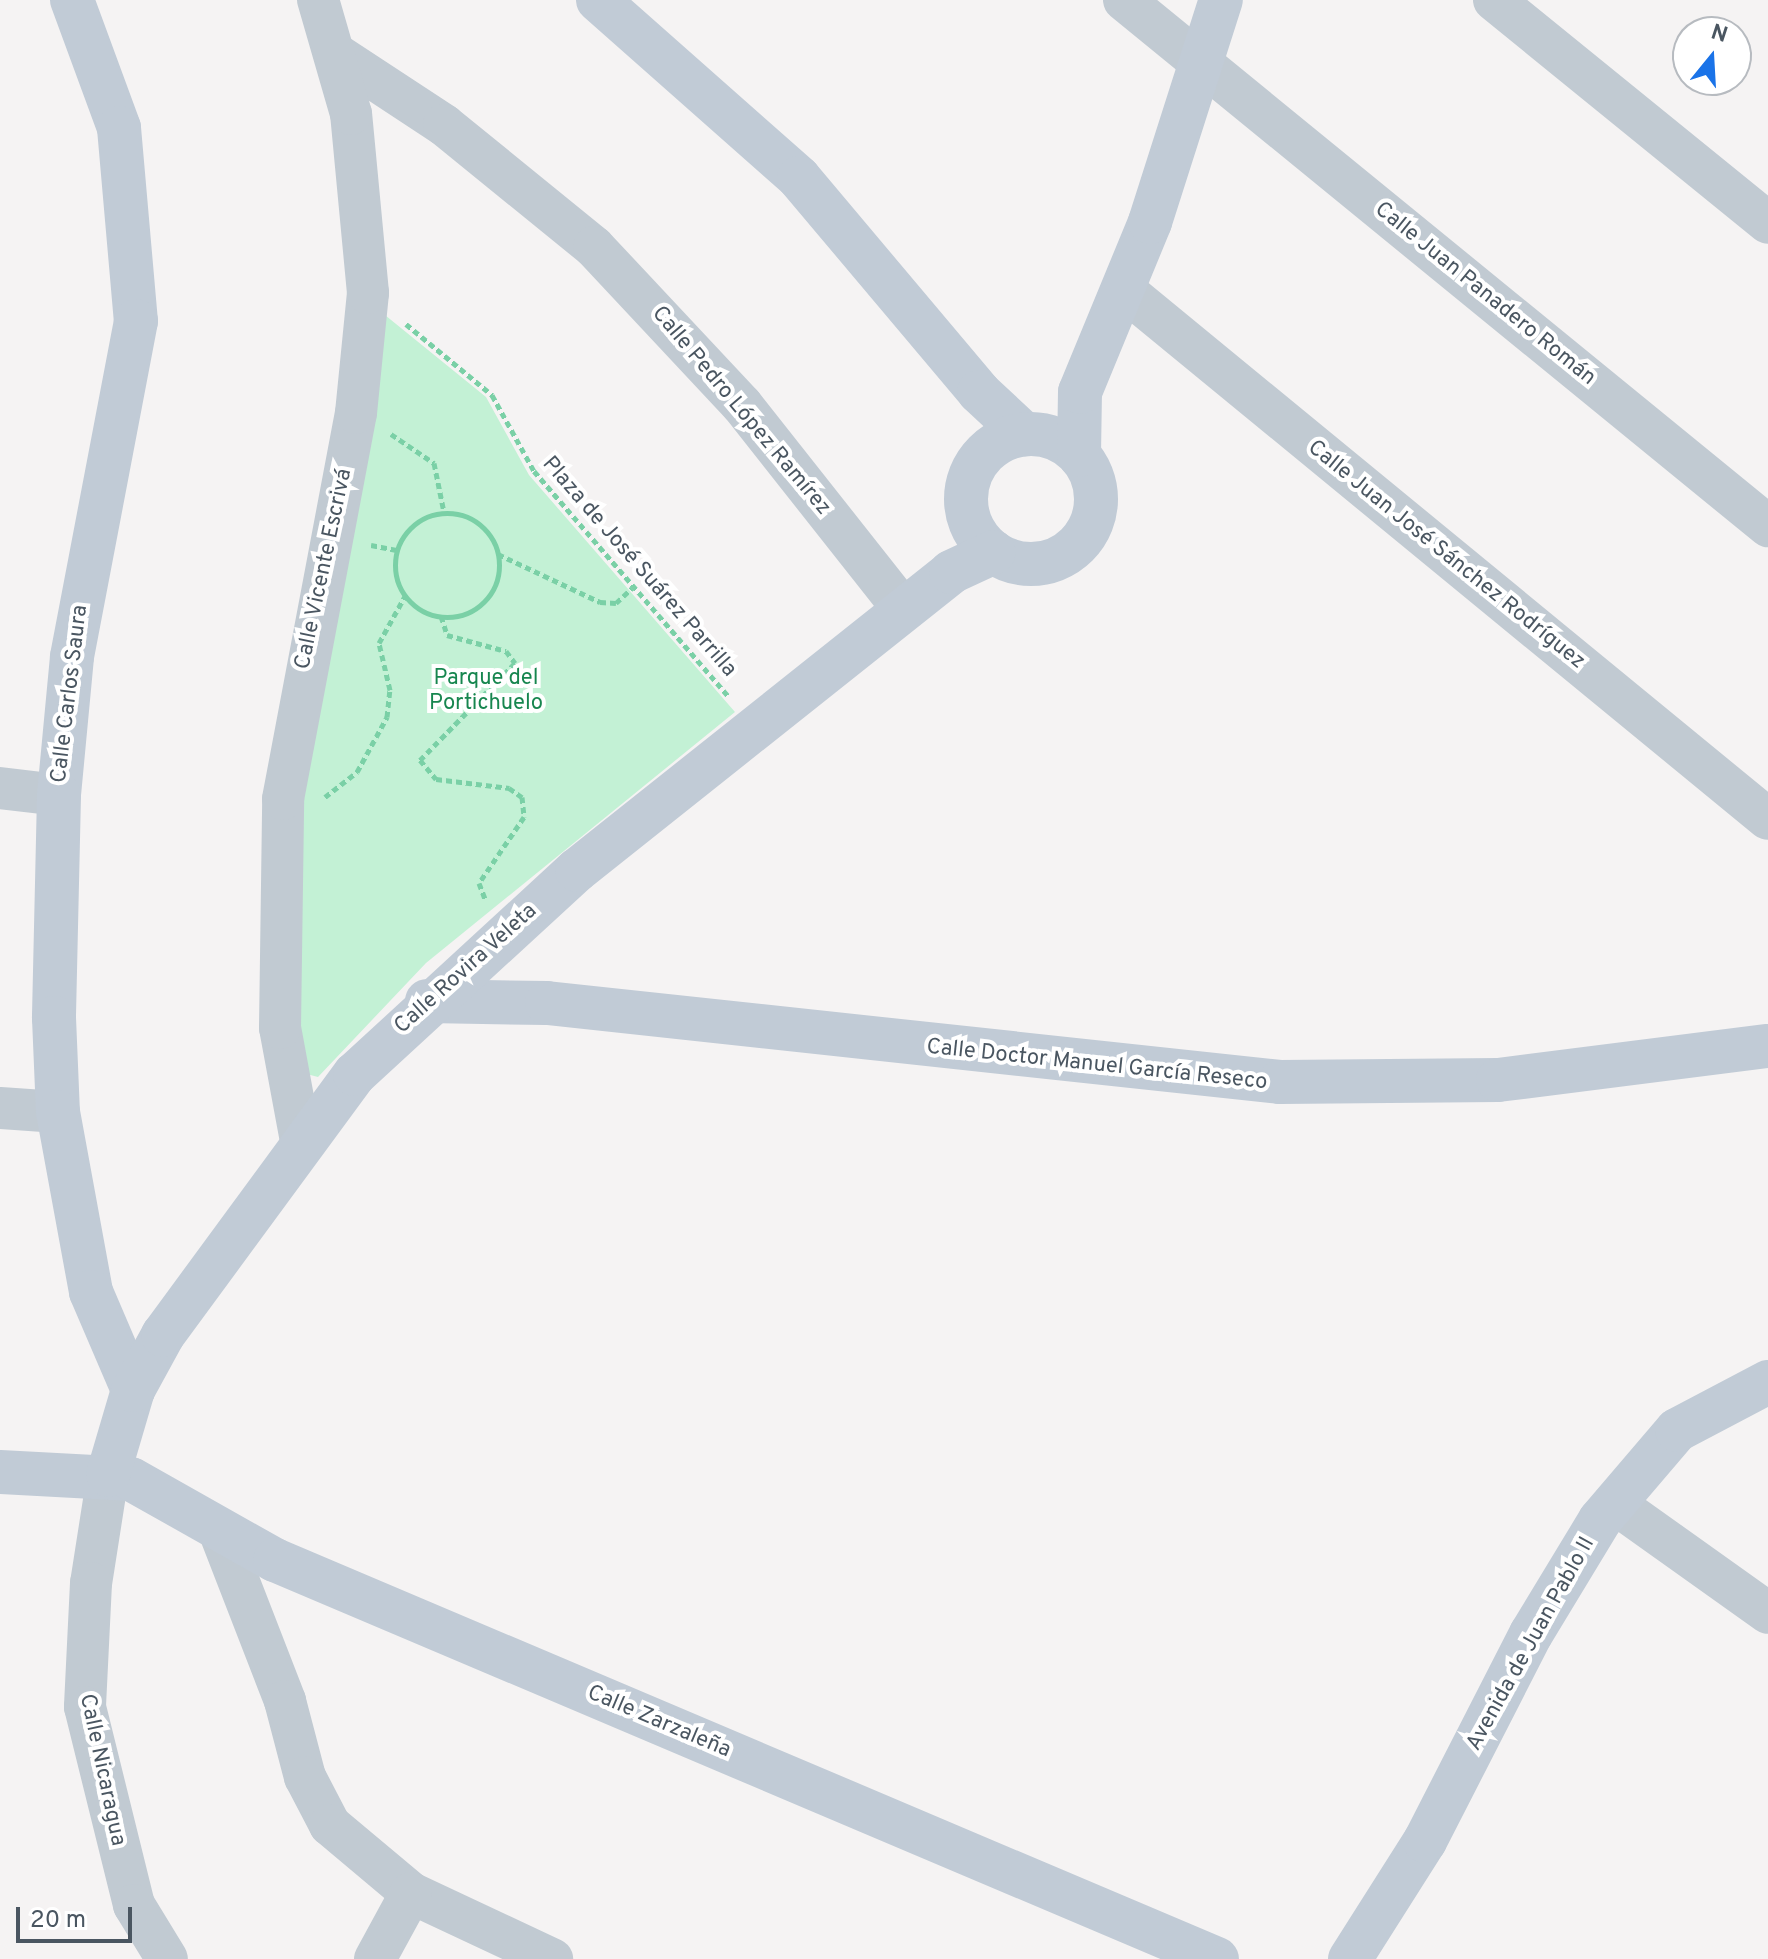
<!DOCTYPE html>
<html>
<head>
<meta charset="utf-8">
<style>
	body { margin:0 }
	#map { position:relative; width:1768px; height:1959px; overflow:hidden; background:#f5f3f3; font-family:Overpass,sans-serif }
	div>[style] { position:absolute }
	.green>* { inset:0; background:#c3f1d5 }
	.path>* { height:5px; margin-top:-2.5px; transform-origin:0; background:repeating-linear-gradient(90deg,#7ad0a6 0 6px,transparent 0 10px) }
	.path>.ring { margin:-2.5px; padding:0; box-sizing:content-box; background:none; border:5px solid #7ad0a6; border-radius:50% }
	.street>* { height:42px; margin:-21px; padding:0 21px; transform-origin:21px; border-radius:21px; background:#c1cad2 }
	.secondary>* { height:44px; margin:-22px; padding:0 22px; transform-origin:22px; border-radius:22px; background:#c1cbd6 }
	.secondary>.ring { margin:-22px; padding:0; box-sizing:content-box; background:none; border:44px solid #c1cbd6; border-radius:50% }
	span { translate:-50% -50%; white-space:nowrap; text-align:center; line-height:1.15; -webkit-text-stroke:8px #fff; paint-order:stroke }
	.street-label { font-size:22px; color:#4a5661 }
	.park-label { font-size:22px; color:#17864f }
	.north { position:absolute; left:1672px; top:16px; width:80px; height:80px; box-sizing:border-box; background:#fff; border:2px solid #b7bbc0; border-radius:50%; rotate:18deg; font-size:22px; font-weight:700; line-height:32px; text-align:center; color:#4a5661 }
	.north::after { content:''; display:block; margin:auto; width:28px; height:36px; background:#1a73e8; clip-path:polygon(50% 0,100% 100%,50% 72%,0 100%) }
	.scale { position:absolute; left:16px; top:1907px; width:116px; height:36px; box-sizing:border-box; border:4px solid #4a5661; border-top:0; padding-left:10px; font-size:24px; line-height:28px; white-space:nowrap; color:#4a5661; -webkit-text-stroke:6px #fff; paint-order:stroke }
</style>
</head>
<body>
<div id="map">
	<div class="green">
		<div style="clip-path:polygon(380px 311px,486px 397px,529px 475px,735px 712px,426px 963px,318px 1077px,303px 1073px,294px 1031px,295px 824px)"></div>
	</div>
	<div class="path">
		<div style="left:406px;top:324px;width:112px;rotate:39.5deg"></div>
		<div style="left:492px;top:395px;width:87px;rotate:61.1deg"></div>
		<div style="left:534px;top:471px;width:298px;rotate:49.2deg"></div>
		<div style="left:391px;top:434px;width:52px;rotate:34deg"></div>
		<div style="left:434px;top:463px;width:50px;rotate:78.5deg"></div>
		<div class="ring" style="left:395px;top:513px;width:99px;height:99px"></div>
		<div style="left:371px;top:545px;width:26px;rotate:11deg"></div>
		<div style="left:498px;top:554px;width:113px;rotate:25.2deg"></div>
		<div style="left:600px;top:602px;width:16px;rotate:4deg"></div>
		<div style="left:616px;top:603px;width:22px;rotate:-43deg"></div>
		<div style="left:441px;top:616px;width:20px;rotate:72deg"></div>
		<div style="left:447px;top:635px;width:61px;rotate:15.2deg"></div>
		<div style="left:506px;top:651px;width:15px;rotate:53deg"></div>
		<div style="left:515px;top:663px;width:136px;rotate:134.4deg"></div>
		<div style="left:420px;top:760px;width:25px;rotate:50deg"></div>
		<div style="left:436px;top:779px;width:74px;rotate:7deg"></div>
		<div style="left:509px;top:788px;width:16px;rotate:35deg"></div>
		<div style="left:522px;top:797px;width:20px;rotate:84deg"></div>
		<div style="left:524px;top:817px;width:80px;rotate:124.3deg"></div>
		<div style="left:479px;top:883px;width:19px;rotate:69deg"></div>
		<div style="left:325px;top:797px;width:41px;rotate:-38deg"></div>
		<div style="left:357px;top:772px;width:63px;rotate:-61.4deg"></div>
		<div style="left:387px;top:717px;width:27px;rotate:-84deg"></div>
		<div style="left:390px;top:690px;width:48px;rotate:-103.2deg"></div>
		<div style="left:379px;top:643px;width:54px;rotate:-61deg"></div>
	</div>
	<div class="street">
		<div style="left:1124px;top:0;width:832px;rotate:39.24deg"></div>
		<div style="left:1494px;top:0;width:353px;rotate:39.1deg"></div>
		<div style="left:336px;top:54px;width:129px;rotate:33.3deg"></div>
		<div style="left:444px;top:125px;width:193px;rotate:39.1deg"></div>
		<div style="left:594px;top:247px;width:216px;rotate:46.9deg"></div>
		<div style="left:742px;top:405px;width:260px;rotate:51.7deg"></div>
		<div style="left:1124px;top:290px;width:833px;rotate:39.4deg"></div>
		<div style="left:0;top:788px;width:59px;rotate:6.8deg"></div>
		<div style="left:0;top:1108px;width:58px;rotate:3.9deg"></div>
		<div style="left:301px;top:1141px;width:115px;rotate:-100.5deg"></div>
		<div style="left:280px;top:1028px;width:229px;rotate:-89.2deg"></div>
		<div style="left:283px;top:799px;width:393px;rotate:-79.3deg"></div>
		<div style="left:356px;top:413px;width:121px;rotate:-84.3deg"></div>
		<div style="left:368px;top:293px;width:180px;rotate:-95.4deg"></div>
		<div style="left:351px;top:114px;width:119px;rotate:-106.1deg"></div>
		<div style="left:108px;top:1475px;width:109px;rotate:98.9deg"></div>
		<div style="left:91px;top:1583px;width:124px;rotate:92.8deg"></div>
		<div style="left:85px;top:1707px;width:204px;rotate:76.1deg"></div>
		<div style="left:134px;top:1905px;width:63px;rotate:58.6deg"></div>
		<div style="left:1614px;top:1503px;width:189px;rotate:35.5deg"></div>
		<div style="left:218px;top:1528px;width:186px;rotate:68.8deg"></div>
		<div style="left:285px;top:1701px;width:79px;rotate:75.3deg"></div>
		<div style="left:305px;top:1777px;width:54px;rotate:62.5deg"></div>
		<div style="left:330px;top:1825px;width:106px;rotate:40deg"></div>
		<div style="left:411px;top:1893px;width:156px;rotate:25.1deg"></div>
		<div style="left:375px;top:1959px;width:75px;rotate:-61.4deg"></div>
	</div>
	<div class="secondary">
		<div style="left:72px;top:0;width:136px;rotate:69.8deg"></div>
		<div style="left:119px;top:128px;width:194px;rotate:85deg"></div>
		<div style="left:136px;top:321px;width:342px;rotate:100.8deg"></div>
		<div style="left:72px;top:657px;width:139px;rotate:95.4deg"></div>
		<div style="left:59px;top:795px;width:223px;rotate:91.3deg"></div>
		<div style="left:54px;top:1018px;width:94px;rotate:87.6deg"></div>
		<div style="left:58px;top:1112px;width:183px;rotate:79.6deg"></div>
		<div style="left:91px;top:1292px;width:107px;rotate:66.8deg"></div>
		<div style="left:598px;top:0;width:268px;rotate:41.5deg"></div>
		<div style="left:799px;top:178px;width:280px;rotate:49.9deg"></div>
		<div style="left:979px;top:392px;width:62px;rotate:43deg"></div>
		<div class="ring" style="left:966px;top:434px;width:86px;height:86px"></div>
		<div style="left:1079px;top:455px;width:63px;rotate:-89.1deg"></div>
		<div style="left:1080px;top:392px;width:184px;rotate:-67.6deg"></div>
		<div style="left:1150px;top:222px;width:233px;rotate:-72.3deg"></div>
		<div style="left:427px;top:1001px;width:120px;rotate:1deg"></div>
		<div style="left:547px;top:1003px;width:737px;rotate:6.15deg"></div>
		<div style="left:1280px;top:1082px;width:218px;rotate:-0.5deg"></div>
		<div style="left:1498px;top:1080px;width:272px;rotate:-7.2deg"></div>
		<div style="left:0;top:1472px;width:131px;rotate:3.1deg"></div>
		<div style="left:131px;top:1479px;width:165px;rotate:29.4deg"></div>
		<div style="left:275px;top:1560px;width:1023px;rotate:22.96deg"></div>
		<div style="left:108px;top:1475px;width:89px;rotate:-73.6deg"></div>
		<div style="left:133px;top:1390px;width:63px;rotate:-61.4deg"></div>
		<div style="left:163px;top:1335px;width:324px;rotate:-53.7deg"></div>
		<div style="left:355px;top:1074px;width:301px;rotate:-42.6deg"></div>
		<div style="left:577px;top:870px;width:478px;rotate:-38.5deg"></div>
		<div style="left:951px;top:572px;width:47px;rotate:-24.9deg"></div>
		<div style="left:1350px;top:1959px;width:140px;rotate:-57.6deg"></div>
		<div style="left:1425px;top:1841px;width:233px;rotate:-62.9deg"></div>
		<div style="left:1531px;top:1634px;width:133px;rotate:-58.8deg"></div>
		<div style="left:1600px;top:1520px;width:118px;rotate:-49.5deg"></div>
		<div style="left:1677px;top:1430px;width:103px;rotate:-27.8deg"></div>
	</div>
	<div class="street-label">
		<span style="left:1485px;top:294px;rotate:39deg">Calle Juan Panadero Román</span>
		<span style="left:741px;top:411px;rotate:50deg">Calle Pedro López Ramírez</span>
		<span style="left:1446px;top:555px;rotate:39deg">Calle Juan José Sánchez Rodríguez</span>
		<span style="left:639px;top:567px;rotate:49deg">Plaza de José Suárez Parrilla</span>
		<span style="left:324px;top:569px;rotate:-78deg">Calle Vicente Escrivá</span>
		<span style="left:70px;top:694px;rotate:-83deg">Calle Carlos Saura</span>
		<span style="left:466px;top:969px;rotate:-42deg">Calle Rovira Veleta</span>
		<span style="left:1097px;top:1065px;rotate:6deg">Calle Doctor Manuel García Reseco</span>
		<span style="left:1531px;top:1644px;rotate:-61deg">Avenida de Juan Pablo II</span>
		<span style="left:659px;top:1722px;rotate:23deg">Calle Zarzaleña</span>
		<span style="left:102px;top:1770px;rotate:78deg">Calle Nicaragua</span>
	</div>
	<div class="park-label">
		<span style="left:486px;top:691px">Parque del<br>Portichuelo</span>
	</div>
	<div class="north">N</div>
	<div class="scale">20 m</div>
</div>
</body>
</html>
